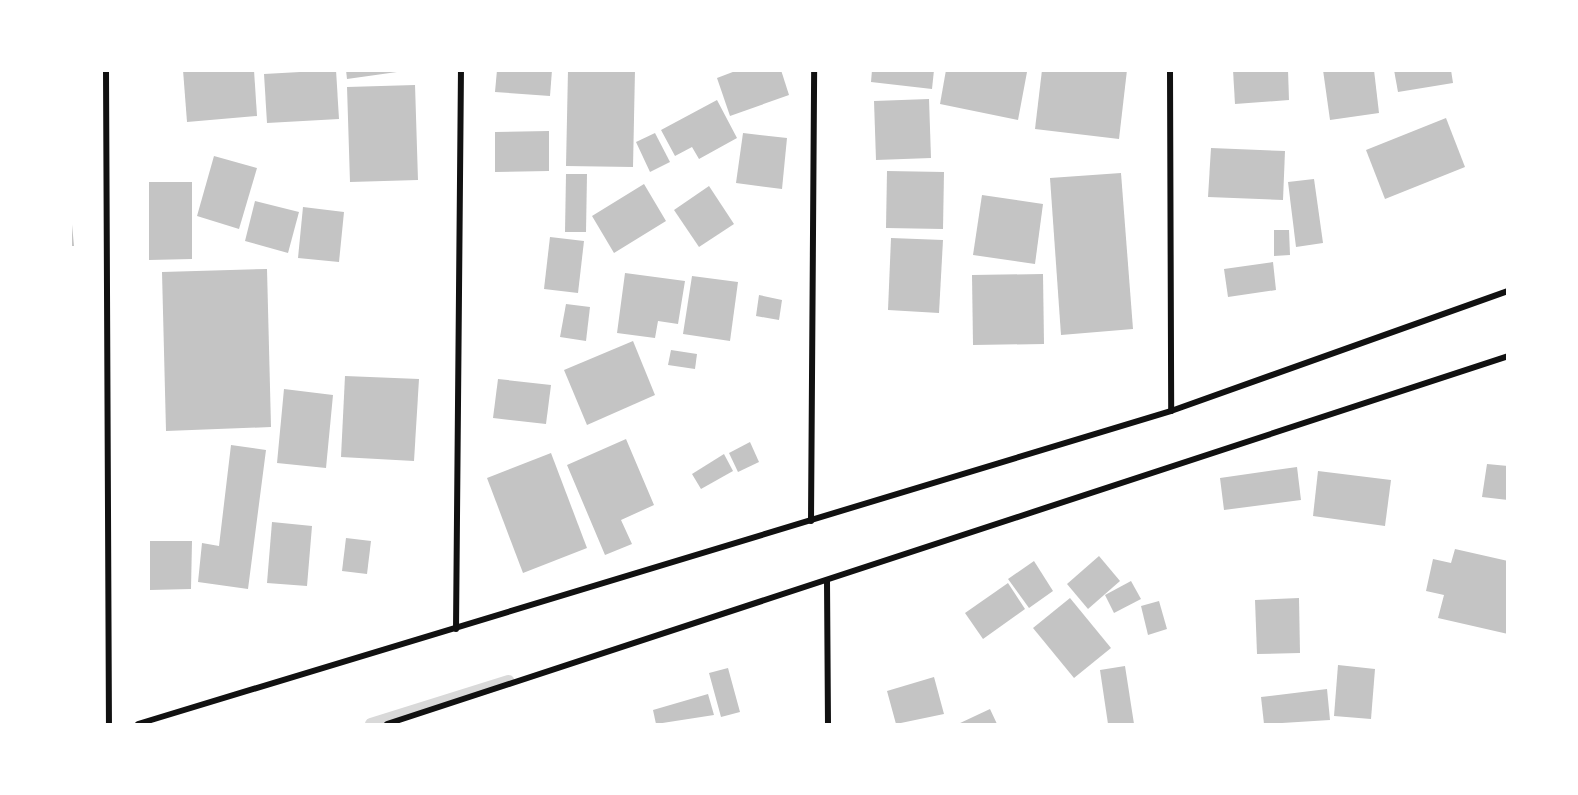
<!DOCTYPE html>
<html>
<head>
<meta charset="utf-8">
<style>
	body { margin:0 }
	#map { position:relative; width:1578px; height:795px; overflow:hidden; background:#fff; font-family:Figtree,sans-serif }
	div>[style] { position:absolute }
	.stream>* { height:12px; margin:-6px; padding:0 6px; transform-origin:6px; border-radius:6px; background:#d9d9d9 }
	.building>* { inset:0; background:#c4c4c4 }
	.minor>* { height:6px; margin:-3px; padding:0 3px; transform-origin:3px; border-radius:3px; background:#111 }
	span { translate:-50% -50%; white-space:nowrap; text-align:center; line-height:1.15; -webkit-text-stroke:4.5px #fff; paint-order:stroke }
	.frame { position:absolute; inset:0; border:72px solid #fff; pointer-events:none }
</style>
</head>
<body>
<div id="map">
	<div class="stream">
		<div style="left:371px;top:724px;width:144px;rotate:-17.4deg"></div>
	</div>
	<div class="building">
		<div style="clip-path:polygon(183px 70px,254px 70px,257px 116px,187px 122px)"></div>
		<div style="clip-path:polygon(336px 70px,339px 119px,267px 123px,264px 74px)"></div>
		<div style="clip-path:polygon(346px 70px,397px 70px,397px 72px,347px 79px)"></div>
		<div style="clip-path:polygon(497px 70px,552px 70px,550px 96px,495px 92px)"></div>
		<div style="clip-path:polygon(568px 70px,635px 70px,633px 167px,566px 166px)"></div>
		<div style="clip-path:polygon(738px 70px,781px 70px,789px 95px,730px 116px,717px 78px)"></div>
		<div style="clip-path:polygon(872px 70px,934px 70px,932px 89px,871px 82px)"></div>
		<div style="clip-path:polygon(946px 70px,1027px 72px,1018px 120px,940px 104px)"></div>
		<div style="clip-path:polygon(1042px 70px,1127px 70px,1119px 139px,1035px 129px)"></div>
		<div style="clip-path:polygon(1233px 70px,1288px 70px,1289px 100px,1235px 104px)"></div>
		<div style="clip-path:polygon(1323px 70px,1374px 70px,1379px 113px,1330px 120px)"></div>
		<div style="clip-path:polygon(1394px 70px,1451px 70px,1453px 83px,1398px 92px)"></div>
		<div style="clip-path:polygon(415px 85px,418px 180px,350px 182px,347px 87px)"></div>
		<div style="clip-path:polygon(929px 99px,931px 158px,876px 160px,874px 101px)"></div>
		<div style="clip-path:polygon(717px 100px,737px 138px,699px 159px,692px 147px,675px 156px,661px 130px)"></div>
		<div style="clip-path:polygon(1446px 118px,1465px 167px,1385px 199px,1366px 150px)"></div>
		<div style="clip-path:polygon(549px 131px,549px 171px,495px 172px,495px 132px)"></div>
		<div style="clip-path:polygon(655px 133px,670px 162px,650px 172px,636px 142px)"></div>
		<div style="clip-path:polygon(743px 133px,787px 138px,782px 189px,736px 183px)"></div>
		<div style="clip-path:polygon(1211px 148px,1285px 151px,1283px 200px,1208px 197px)"></div>
		<div style="clip-path:polygon(214px 156px,257px 168px,239px 229px,197px 216px)"></div>
		<div style="clip-path:polygon(887px 171px,944px 172px,943px 229px,886px 228px)"></div>
		<div style="clip-path:polygon(1121px 173px,1133px 329px,1061px 335px,1050px 178px)"></div>
		<div style="clip-path:polygon(566px 174px,587px 174px,586px 232px,565px 232px)"></div>
		<div style="clip-path:polygon(1314px 179px,1323px 243px,1296px 247px,1288px 182px)"></div>
		<div style="clip-path:polygon(149px 182px,192px 182px,192px 259px,149px 260px)"></div>
		<div style="clip-path:polygon(644px 184px,666px 221px,614px 253px,592px 216px)"></div>
		<div style="clip-path:polygon(709px 186px,734px 224px,699px 247px,674px 210px)"></div>
		<div style="clip-path:polygon(982px 195px,1043px 204px,1035px 264px,973px 255px)"></div>
		<div style="clip-path:polygon(255px 201px,299px 212px,288px 253px,245px 241px)"></div>
		<div style="clip-path:polygon(70px 203px,74px 246px,70px 246px)"></div>
		<div style="clip-path:polygon(303px 207px,344px 212px,339px 262px,298px 258px)"></div>
		<div style="clip-path:polygon(1274px 230px,1289px 230px,1290px 255px,1274px 256px)"></div>
		<div style="clip-path:polygon(550px 237px,584px 241px,578px 293px,544px 289px)"></div>
		<div style="clip-path:polygon(891px 238px,943px 240px,939px 313px,888px 310px)"></div>
		<div style="clip-path:polygon(1273px 262px,1276px 290px,1228px 297px,1224px 269px)"></div>
		<div style="clip-path:polygon(267px 269px,271px 427px,166px 431px,162px 272px)"></div>
		<div style="clip-path:polygon(625px 273px,685px 281px,678px 324px,658px 321px,655px 338px,617px 333px)"></div>
		<div style="clip-path:polygon(1043px 274px,1044px 344px,973px 345px,972px 275px)"></div>
		<div style="clip-path:polygon(692px 276px,738px 282px,730px 341px,683px 334px)"></div>
		<div style="clip-path:polygon(759px 295px,782px 300px,779px 320px,756px 316px)"></div>
		<div style="clip-path:polygon(566px 304px,590px 307px,586px 341px,560px 337px)"></div>
		<div style="clip-path:polygon(633px 341px,655px 395px,587px 425px,564px 370px)"></div>
		<div style="clip-path:polygon(671px 350px,697px 354px,695px 369px,668px 365px)"></div>
		<div style="clip-path:polygon(345px 376px,419px 379px,414px 461px,341px 457px)"></div>
		<div style="clip-path:polygon(498px 379px,551px 385px,546px 424px,493px 418px)"></div>
		<div style="clip-path:polygon(284px 389px,333px 395px,326px 468px,277px 463px)"></div>
		<div style="clip-path:polygon(626px 439px,654px 505px,621px 520px,632px 544px,605px 555px,567px 465px)"></div>
		<div style="clip-path:polygon(750px 442px,759px 462px,738px 472px,729px 453px)"></div>
		<div style="clip-path:polygon(231px 445px,266px 450px,248px 589px,198px 582px,202px 543px,219px 546px)"></div>
		<div style="clip-path:polygon(551px 453px,587px 548px,523px 573px,487px 478px)"></div>
		<div style="clip-path:polygon(724px 454px,733px 471px,701px 489px,692px 474px)"></div>
		<div style="clip-path:polygon(1487px 464px,1508px 466px,1508px 500px,1482px 497px)"></div>
		<div style="clip-path:polygon(1297px 467px,1301px 500px,1224px 510px,1220px 478px)"></div>
		<div style="clip-path:polygon(1318px 471px,1391px 480px,1385px 526px,1313px 516px)"></div>
		<div style="clip-path:polygon(272px 522px,312px 526px,307px 586px,267px 583px)"></div>
		<div style="clip-path:polygon(346px 538px,371px 541px,367px 574px,342px 571px)"></div>
		<div style="clip-path:polygon(150px 541px,192px 541px,191px 589px,150px 590px)"></div>
		<div style="clip-path:polygon(1455px 549px,1508px 561px,1508px 634px,1438px 618px,1444px 595px,1426px 591px,1433px 559px,1451px 563px)"></div>
		<div style="clip-path:polygon(1099px 556px,1120px 581px,1088px 609px,1067px 584px)"></div>
		<div style="clip-path:polygon(1034px 561px,1053px 591px,1029px 608px,1008px 579px)"></div>
		<div style="clip-path:polygon(1131px 581px,1141px 599px,1114px 613px,1105px 595px)"></div>
		<div style="clip-path:polygon(1008px 583px,1025px 609px,983px 639px,965px 613px)"></div>
		<div style="clip-path:polygon(1070px 598px,1111px 648px,1074px 678px,1033px 628px)"></div>
		<div style="clip-path:polygon(1299px 598px,1300px 653px,1257px 654px,1255px 600px)"></div>
		<div style="clip-path:polygon(1159px 601px,1167px 629px,1148px 635px,1141px 606px)"></div>
		<div style="clip-path:polygon(1338px 665px,1375px 669px,1371px 719px,1334px 716px)"></div>
		<div style="clip-path:polygon(1125px 666px,1134px 724px,1108px 724px,1100px 670px)"></div>
		<div style="clip-path:polygon(728px 668px,740px 712px,721px 717px,709px 673px)"></div>
		<div style="clip-path:polygon(934px 677px,944px 714px,896px 724px,887px 691px)"></div>
		<div style="clip-path:polygon(1327px 689px,1330px 720px,1264px 724px,1261px 697px)"></div>
		<div style="clip-path:polygon(708px 694px,714px 715px,656px 724px,653px 710px)"></div>
		<div style="clip-path:polygon(990px 709px,997px 724px,958px 724px)"></div>
	</div>
	<div class="minor">
		<div style="left:106px;top:70px;width:654px;rotate:89.74deg"></div>
		<div style="left:1170px;top:70px;width:341px;rotate:89.8deg"></div>
		<div style="left:811px;top:521px;width:451px;rotate:-89.6deg"></div>
		<div style="left:827px;top:581px;width:143px;rotate:89.6deg"></div>
		<div style="left:456px;top:629px;width:559px;rotate:-89.49deg"></div>
		<div style="left:138px;top:724px;width:1079px;rotate:-16.86deg"></div>
		<div style="left:1171px;top:411px;width:358px;rotate:-19.6deg"></div>
		<div style="left:387px;top:724px;width:1180px;rotate:-18.17deg"></div>
	</div>
	<div class="frame"></div>
</div>
</body>
</html>
